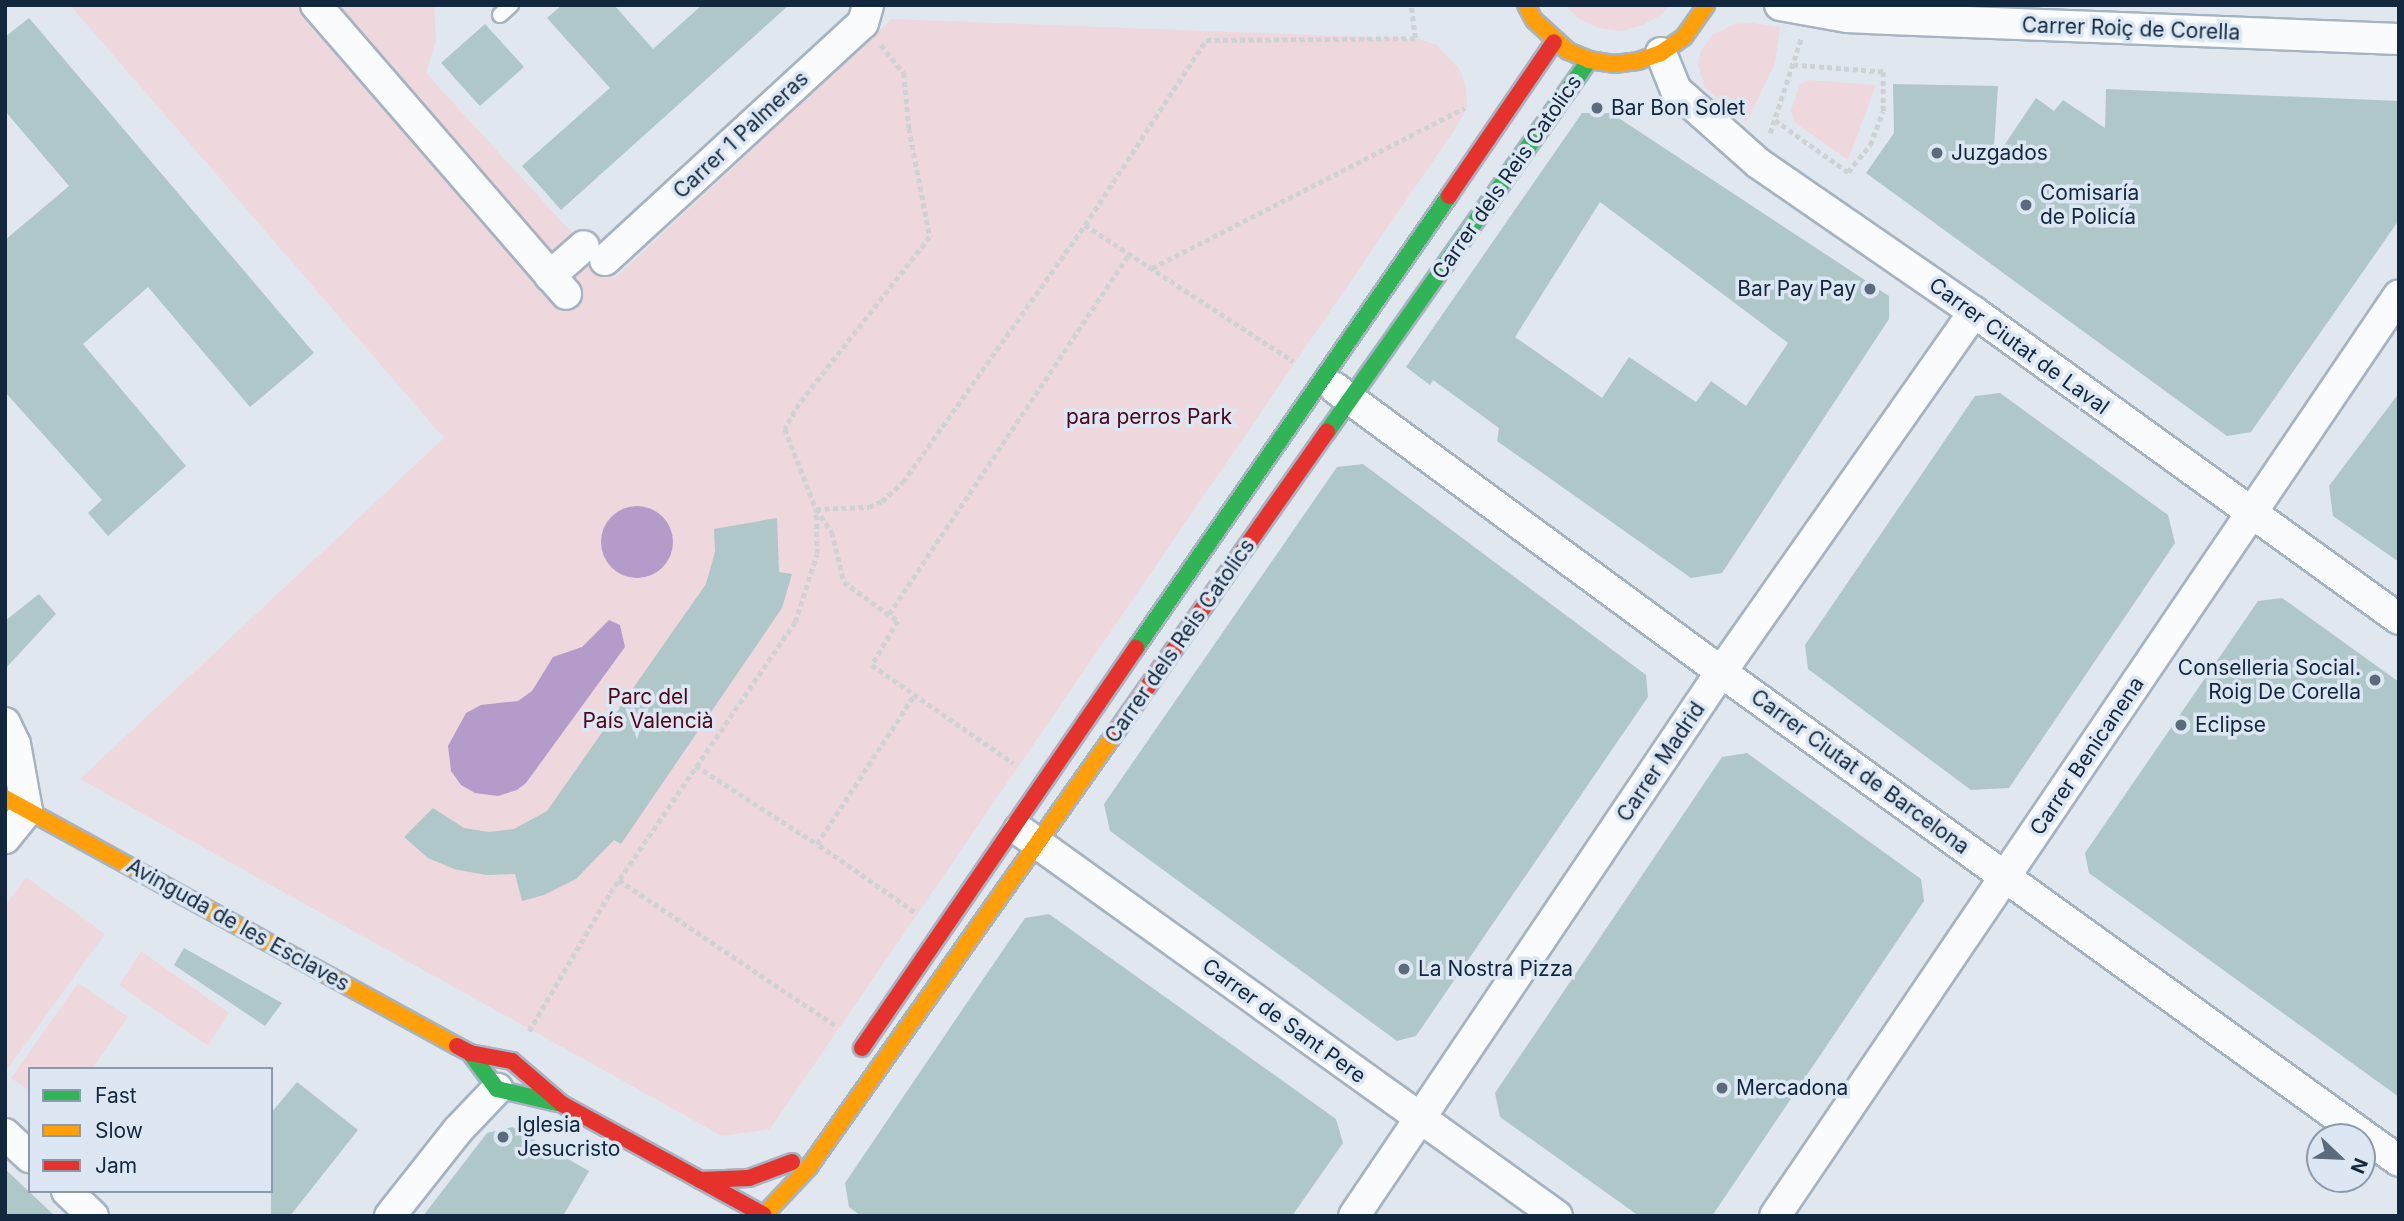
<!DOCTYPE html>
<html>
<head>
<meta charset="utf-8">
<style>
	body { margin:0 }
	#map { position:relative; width:2404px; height:1221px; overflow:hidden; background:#e1e7ee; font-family:Inter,sans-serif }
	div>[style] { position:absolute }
	.green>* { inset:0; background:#eed8dd }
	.water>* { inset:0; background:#b59bca }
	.round { border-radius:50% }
	.building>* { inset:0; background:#afc7c9 }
	.path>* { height:4.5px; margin-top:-2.25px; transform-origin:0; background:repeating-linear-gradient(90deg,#cfd2d4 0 5px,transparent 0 8.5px) }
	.roads { filter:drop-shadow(2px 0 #a6b3c1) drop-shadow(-2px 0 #a6b3c1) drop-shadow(0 2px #a6b3c1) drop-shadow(0 -2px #a6b3c1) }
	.lane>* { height:14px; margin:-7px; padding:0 7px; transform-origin:7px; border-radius:7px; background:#fafbfc }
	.street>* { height:30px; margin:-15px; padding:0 15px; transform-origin:15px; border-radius:15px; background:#fafbfc }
	.fast>* { height:16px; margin:-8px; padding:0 8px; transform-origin:8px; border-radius:8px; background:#30b455 }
	.slow>* { height:16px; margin:-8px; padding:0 8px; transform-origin:8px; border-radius:8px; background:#ff9f0a }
	.jam>* { height:16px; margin:-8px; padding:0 8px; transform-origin:8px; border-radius:8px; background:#e5322d }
	.dots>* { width:19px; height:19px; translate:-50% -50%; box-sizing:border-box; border:4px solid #dce7f3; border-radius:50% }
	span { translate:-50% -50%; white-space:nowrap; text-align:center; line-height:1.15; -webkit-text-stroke:7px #dce7f3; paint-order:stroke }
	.street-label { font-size:21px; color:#13283e }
	.poi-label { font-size:21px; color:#13283e }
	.left { translate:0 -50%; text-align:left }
	.right { translate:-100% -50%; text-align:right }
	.park-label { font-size:21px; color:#50061b }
	.frame { position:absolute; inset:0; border:7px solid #13283e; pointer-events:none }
	.legend { position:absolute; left:28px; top:1067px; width:245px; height:126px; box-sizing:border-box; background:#dce7f3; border:2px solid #8c9bab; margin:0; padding:9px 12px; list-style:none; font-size:21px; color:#13283e }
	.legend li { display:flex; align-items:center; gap:14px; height:35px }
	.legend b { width:35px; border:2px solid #8c9bab }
	.north { position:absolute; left:2306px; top:1123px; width:70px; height:70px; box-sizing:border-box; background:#dce7f3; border:2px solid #8c9bab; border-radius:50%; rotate:113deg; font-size:19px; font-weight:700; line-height:28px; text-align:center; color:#13283e }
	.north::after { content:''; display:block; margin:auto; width:24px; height:32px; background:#5b6b7c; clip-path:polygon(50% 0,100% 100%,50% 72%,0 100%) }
</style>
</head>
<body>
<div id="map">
	<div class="green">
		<div style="clip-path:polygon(70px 5px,434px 5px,436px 41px,426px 73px,614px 279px,892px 19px,1419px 39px,1437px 45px,1460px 70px,1466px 86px,1467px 107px,1455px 129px,770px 1129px,722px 1136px,80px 779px,444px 438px)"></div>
		<div style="clip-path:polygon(1565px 5px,1669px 5px,1662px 14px,1643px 25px,1621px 31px,1599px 28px,1579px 19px)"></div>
		<div style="clip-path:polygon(1751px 23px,1780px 27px,1775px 63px,1747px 122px,1705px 88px,1698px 65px,1700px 52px,1712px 35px,1735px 24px)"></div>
		<div style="clip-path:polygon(1809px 80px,1876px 85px,1848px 160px,1794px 122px,1791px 110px,1800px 84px)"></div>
		<div style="clip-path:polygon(26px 877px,105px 934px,5px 1072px,5px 906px)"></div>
		<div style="clip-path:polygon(141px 951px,229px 1013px,208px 1046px,119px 985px)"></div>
		<div style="clip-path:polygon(78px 983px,128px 1017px,92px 1069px,30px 1069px,30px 1091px,11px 1078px)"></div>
	</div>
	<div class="water">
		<div class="round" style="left:601px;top:506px;width:72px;height:72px"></div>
		<div style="clip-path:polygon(609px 620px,620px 625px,625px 647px,526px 783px,517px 790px,498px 796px,475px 793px,461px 785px,451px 771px,448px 746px,466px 713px,481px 705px,518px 701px,532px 691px,553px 657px,582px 647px)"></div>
	</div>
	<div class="building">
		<div style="clip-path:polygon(562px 5px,614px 5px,653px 49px,702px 5px,789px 5px,561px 210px,522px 166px,610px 88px,547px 18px)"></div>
		<div style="clip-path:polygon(29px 18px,314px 353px,250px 407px,148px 287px,83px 344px,186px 466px,108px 536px,88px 513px,102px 500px,5px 392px,5px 240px,69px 186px,5px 111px,5px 37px)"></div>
		<div style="clip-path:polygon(485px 24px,524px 67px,480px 106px,441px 63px)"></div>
		<div style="clip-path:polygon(1893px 84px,1998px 86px,1993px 162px,2036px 98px,2054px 111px,2063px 100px,2105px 128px,2106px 89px,2399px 101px,2399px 220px,2251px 432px,2227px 436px,1866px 173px,1894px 133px)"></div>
		<div style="clip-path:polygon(evenodd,1582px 113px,1611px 113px,1889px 296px,1889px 319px,1722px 573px,1691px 578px,1497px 441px,1499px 428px,1433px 380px,1430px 385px,1406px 367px,1582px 113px,1600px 202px,1788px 343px,1746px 406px,1711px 381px,1696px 402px,1629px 357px,1602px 398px,1515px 337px,1600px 202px)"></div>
		<div style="clip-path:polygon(2000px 393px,2168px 515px,2175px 543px,2009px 788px,1971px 790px,1808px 669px,1805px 645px,1975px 396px)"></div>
		<div style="clip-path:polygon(2399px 393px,2399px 562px,2333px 516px,2329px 486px)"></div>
		<div style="clip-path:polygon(1363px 464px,1646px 675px,1648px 697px,1416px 1036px,1397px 1041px,1110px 831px,1104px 804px,1337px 467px)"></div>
		<div style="clip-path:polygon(777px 518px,779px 572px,792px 574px,782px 608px,621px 844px,614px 840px,576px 879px,544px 895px,522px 901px,515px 874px,486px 875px,454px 869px,428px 858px,404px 837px,433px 808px,464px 828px,489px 832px,514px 829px,547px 811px,706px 584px,715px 552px,714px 529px)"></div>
		<div style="clip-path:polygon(39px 594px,56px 614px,5px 669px,5px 621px)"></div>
		<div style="clip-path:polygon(2282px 598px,2399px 682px,2399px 1097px,2089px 873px,2085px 853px,2258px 601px)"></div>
		<div style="clip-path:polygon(1747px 753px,1921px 879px,1924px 901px,1712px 1216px,1639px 1216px,1500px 1117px,1495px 1093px,1722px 757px)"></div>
		<div style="clip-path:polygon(1049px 914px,1336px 1119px,1343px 1143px,1292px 1216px,861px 1216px,849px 1207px,845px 1183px,964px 1007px,1025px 918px)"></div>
		<div style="clip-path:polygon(184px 948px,282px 1003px,265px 1026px,174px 965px)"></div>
		<div style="clip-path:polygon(297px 1082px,358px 1130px,290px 1216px,271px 1216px,271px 1113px)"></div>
		<div style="clip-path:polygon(512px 1127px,589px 1171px,563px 1216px,423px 1216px,487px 1133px)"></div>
		<div style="clip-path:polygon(5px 1169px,55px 1216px,5px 1216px)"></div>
	</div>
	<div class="path">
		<div style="left:881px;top:45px;width:36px;rotate:51deg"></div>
		<div style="left:904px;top:73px;width:55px;rotate:84.8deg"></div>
		<div style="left:909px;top:128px;width:111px;rotate:79.1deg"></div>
		<div style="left:930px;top:237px;width:212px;rotate:128.1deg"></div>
		<div style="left:799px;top:404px;width:29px;rotate:119deg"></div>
		<div style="left:785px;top:429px;width:86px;rotate:68.8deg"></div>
		<div style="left:816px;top:509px;width:28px;rotate:55deg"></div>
		<div style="left:832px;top:532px;width:51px;rotate:76.5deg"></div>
		<div style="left:844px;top:582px;width:67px;rotate:35.8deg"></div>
		<div style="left:898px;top:621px;width:51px;rotate:120.6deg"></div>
		<div style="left:872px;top:665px;width:172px;rotate:34.8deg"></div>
		<div style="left:1775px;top:120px;width:90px;rotate:35.5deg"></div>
		<div style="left:1848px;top:172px;width:35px;rotate:-51deg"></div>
		<div style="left:1870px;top:145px;width:36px;rotate:-69deg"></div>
		<div style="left:1883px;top:111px;width:39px;rotate:-90deg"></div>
		<div style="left:1883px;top:72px;width:90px;rotate:-175.6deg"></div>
		<div style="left:1770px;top:133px;width:100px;rotate:-71.9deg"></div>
		<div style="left:1085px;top:225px;width:249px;rotate:33.2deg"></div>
		<div style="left:1152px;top:268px;width:351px;rotate:-27.1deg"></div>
		<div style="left:816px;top:509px;width:53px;rotate:-2.2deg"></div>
		<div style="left:869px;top:507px;width:14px;rotate:-25deg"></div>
		<div style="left:882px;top:501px;width:28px;rotate:-42deg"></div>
		<div style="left:903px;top:482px;width:315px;rotate:-54.7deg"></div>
		<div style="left:1085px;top:225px;width:221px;rotate:-56.8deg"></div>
		<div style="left:1206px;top:40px;width:209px;rotate:-0.5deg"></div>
		<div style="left:1415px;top:38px;width:33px;rotate:-97deg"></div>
		<div style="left:889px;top:614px;width:433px;rotate:-56.3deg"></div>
		<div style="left:696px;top:766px;width:144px;rotate:32.8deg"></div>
		<div style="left:619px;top:880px;width:262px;rotate:33.9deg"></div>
		<div style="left:914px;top:912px;width:118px;rotate:-145deg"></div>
		<div style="left:817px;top:844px;width:178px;rotate:-56.9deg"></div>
		<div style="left:529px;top:1031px;width:160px;rotate:-59.6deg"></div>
		<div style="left:610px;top:893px;width:328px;rotate:-55.7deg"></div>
		<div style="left:795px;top:622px;width:71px;rotate:-72.1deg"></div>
		<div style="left:817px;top:554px;width:44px;rotate:-91.3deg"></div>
	</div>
	<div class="roads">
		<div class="lane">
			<div style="left:500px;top:15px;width:15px;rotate:-42deg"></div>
		</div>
		<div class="street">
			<div style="left:316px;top:5px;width:382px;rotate:49.1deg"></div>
			<div style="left:1780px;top:5px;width:68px;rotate:10.2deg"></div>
			<div style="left:1847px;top:17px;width:43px;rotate:2.7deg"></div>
			<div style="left:1890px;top:19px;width:509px;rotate:2.25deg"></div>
			<div style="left:1661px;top:53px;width:40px;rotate:68deg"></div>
			<div style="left:1676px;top:90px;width:110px;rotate:41.7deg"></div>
			<div style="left:1758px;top:163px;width:262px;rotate:34.6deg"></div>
			<div style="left:1974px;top:312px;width:524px;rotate:35.84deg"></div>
			<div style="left:605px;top:260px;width:350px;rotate:-42.6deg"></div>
			<div style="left:863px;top:23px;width:19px;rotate:-74deg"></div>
			<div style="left:550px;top:276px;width:45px;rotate:-41.4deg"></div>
			<div style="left:1335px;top:388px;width:510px;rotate:36.31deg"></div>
			<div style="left:1746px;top:690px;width:805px;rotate:35.8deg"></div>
			<div style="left:5px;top:723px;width:23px;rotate:65deg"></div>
			<div style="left:15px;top:744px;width:68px;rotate:79.8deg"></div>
			<div style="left:27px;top:811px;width:35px;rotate:129deg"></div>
			<div style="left:1019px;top:830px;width:662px;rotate:35.66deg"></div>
			<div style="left:5px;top:1134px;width:34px;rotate:43deg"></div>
			<div style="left:67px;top:1191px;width:36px;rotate:44deg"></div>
			<div style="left:390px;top:1216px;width:110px;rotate:-51.7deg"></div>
			<div style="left:458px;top:1130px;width:57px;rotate:-46.4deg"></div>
			<div style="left:1354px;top:1216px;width:656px;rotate:-56deg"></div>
			<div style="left:1721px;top:672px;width:440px;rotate:-54.9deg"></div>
			<div style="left:1775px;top:1216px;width:1112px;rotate:-55.88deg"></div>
		</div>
		<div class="fast">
			<div style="left:1327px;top:432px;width:455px;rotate:-54.8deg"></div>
			<div style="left:1136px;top:648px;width:550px;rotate:-55.3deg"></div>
			<div style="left:470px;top:1053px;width:45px;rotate:53.1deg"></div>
			<div style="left:497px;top:1089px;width:62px;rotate:13.1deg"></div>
		</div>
		<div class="slow">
			<div style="left:1526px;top:5px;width:17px;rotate:62deg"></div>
			<div style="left:1534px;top:20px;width:46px;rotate:42.4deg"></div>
			<div style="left:1568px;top:51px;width:23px;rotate:23deg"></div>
			<div style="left:1589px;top:60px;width:25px;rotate:9deg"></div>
			<div style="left:1614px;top:64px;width:24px;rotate:-7deg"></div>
			<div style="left:1638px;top:61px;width:24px;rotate:-19deg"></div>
			<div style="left:1661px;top:53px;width:28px;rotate:-35deg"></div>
			<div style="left:1684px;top:37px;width:39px;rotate:-55deg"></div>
			<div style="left:5px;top:798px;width:516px;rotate:28.75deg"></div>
			<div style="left:764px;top:1215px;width:66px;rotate:-46.8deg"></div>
			<div style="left:809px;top:1167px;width:527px;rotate:-54.8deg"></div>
		</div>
		<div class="jam">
			<div style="left:1449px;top:196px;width:186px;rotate:-55.7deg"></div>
			<div style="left:1113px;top:736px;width:372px;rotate:-54.9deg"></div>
			<div style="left:457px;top:1046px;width:15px;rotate:28deg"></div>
			<div style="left:470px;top:1053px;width:43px;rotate:10.8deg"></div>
			<div style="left:512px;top:1061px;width:66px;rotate:40.7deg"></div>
			<div style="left:562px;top:1104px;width:230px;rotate:28.8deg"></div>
			<div style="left:862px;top:1048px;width:485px;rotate:-55.6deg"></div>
			<div style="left:700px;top:1180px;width:49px;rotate:-2.3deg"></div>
			<div style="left:749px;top:1178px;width:46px;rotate:-20.4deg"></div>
		</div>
	</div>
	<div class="dots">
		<div style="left:1597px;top:108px;background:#5b6b7c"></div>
		<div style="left:1937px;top:153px;background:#5b6b7c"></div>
		<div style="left:2026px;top:205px;background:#5b6b7c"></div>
		<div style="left:1870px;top:289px;background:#5b6b7c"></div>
		<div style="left:2375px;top:680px;background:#5b6b7c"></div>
		<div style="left:2181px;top:725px;background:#5b6b7c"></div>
		<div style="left:1404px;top:969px;background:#5b6b7c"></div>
		<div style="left:1722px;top:1088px;background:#5b6b7c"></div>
		<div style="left:503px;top:1137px;background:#5b6b7c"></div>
	</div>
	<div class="street-label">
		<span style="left:2131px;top:29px;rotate:2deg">Carrer Roiç de Corella</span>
		<span style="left:741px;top:135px;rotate:-43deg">Carrer 1 Palmeras</span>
		<span style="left:1507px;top:177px;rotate:-55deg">Carrer dels Reis Catolics</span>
		<span style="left:2019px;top:346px;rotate:36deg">Carrer Ciutat de Laval</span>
		<span style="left:1180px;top:641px;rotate:-55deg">Carrer dels Reis Catolics</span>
		<span style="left:2087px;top:756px;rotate:-56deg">Carrer Benicanena</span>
		<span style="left:1661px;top:762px;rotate:-56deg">Carrer Madrid</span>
		<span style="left:1860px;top:772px;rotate:36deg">Carrer Ciutat de Barcelona</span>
		<span style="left:238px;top:925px;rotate:29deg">Avinguda de les Esclaves</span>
		<span style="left:1284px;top:1021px;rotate:36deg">Carrer de Sant Pere</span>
	</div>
	<div class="poi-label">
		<span class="left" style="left:1611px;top:108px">Bar Bon Solet</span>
		<span class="left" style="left:1951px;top:153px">Juzgados</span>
		<span class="left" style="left:2040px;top:205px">Comisaría<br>de Policía</span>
		<span class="right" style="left:1856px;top:289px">Bar Pay Pay</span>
		<span class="right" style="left:2361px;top:680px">Conselleria Social.<br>Roig De Corella</span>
		<span class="left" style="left:2195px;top:725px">Eclipse</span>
		<span class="left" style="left:1418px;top:969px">La Nostra Pizza</span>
		<span class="left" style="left:1736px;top:1088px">Mercadona</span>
		<span class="left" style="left:517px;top:1137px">Iglesia<br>Jesucristo</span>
	</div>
	<div class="park-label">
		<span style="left:1149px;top:417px">para perros Park</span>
		<span style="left:648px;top:709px">Parc del<br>País Valencià</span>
	</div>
	<div class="frame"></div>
	<ul class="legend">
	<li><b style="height:9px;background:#30b455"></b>Fast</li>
	<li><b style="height:9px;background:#ff9f0a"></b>Slow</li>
	<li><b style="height:9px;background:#e5322d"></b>Jam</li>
	</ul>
	<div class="north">N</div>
</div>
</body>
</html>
